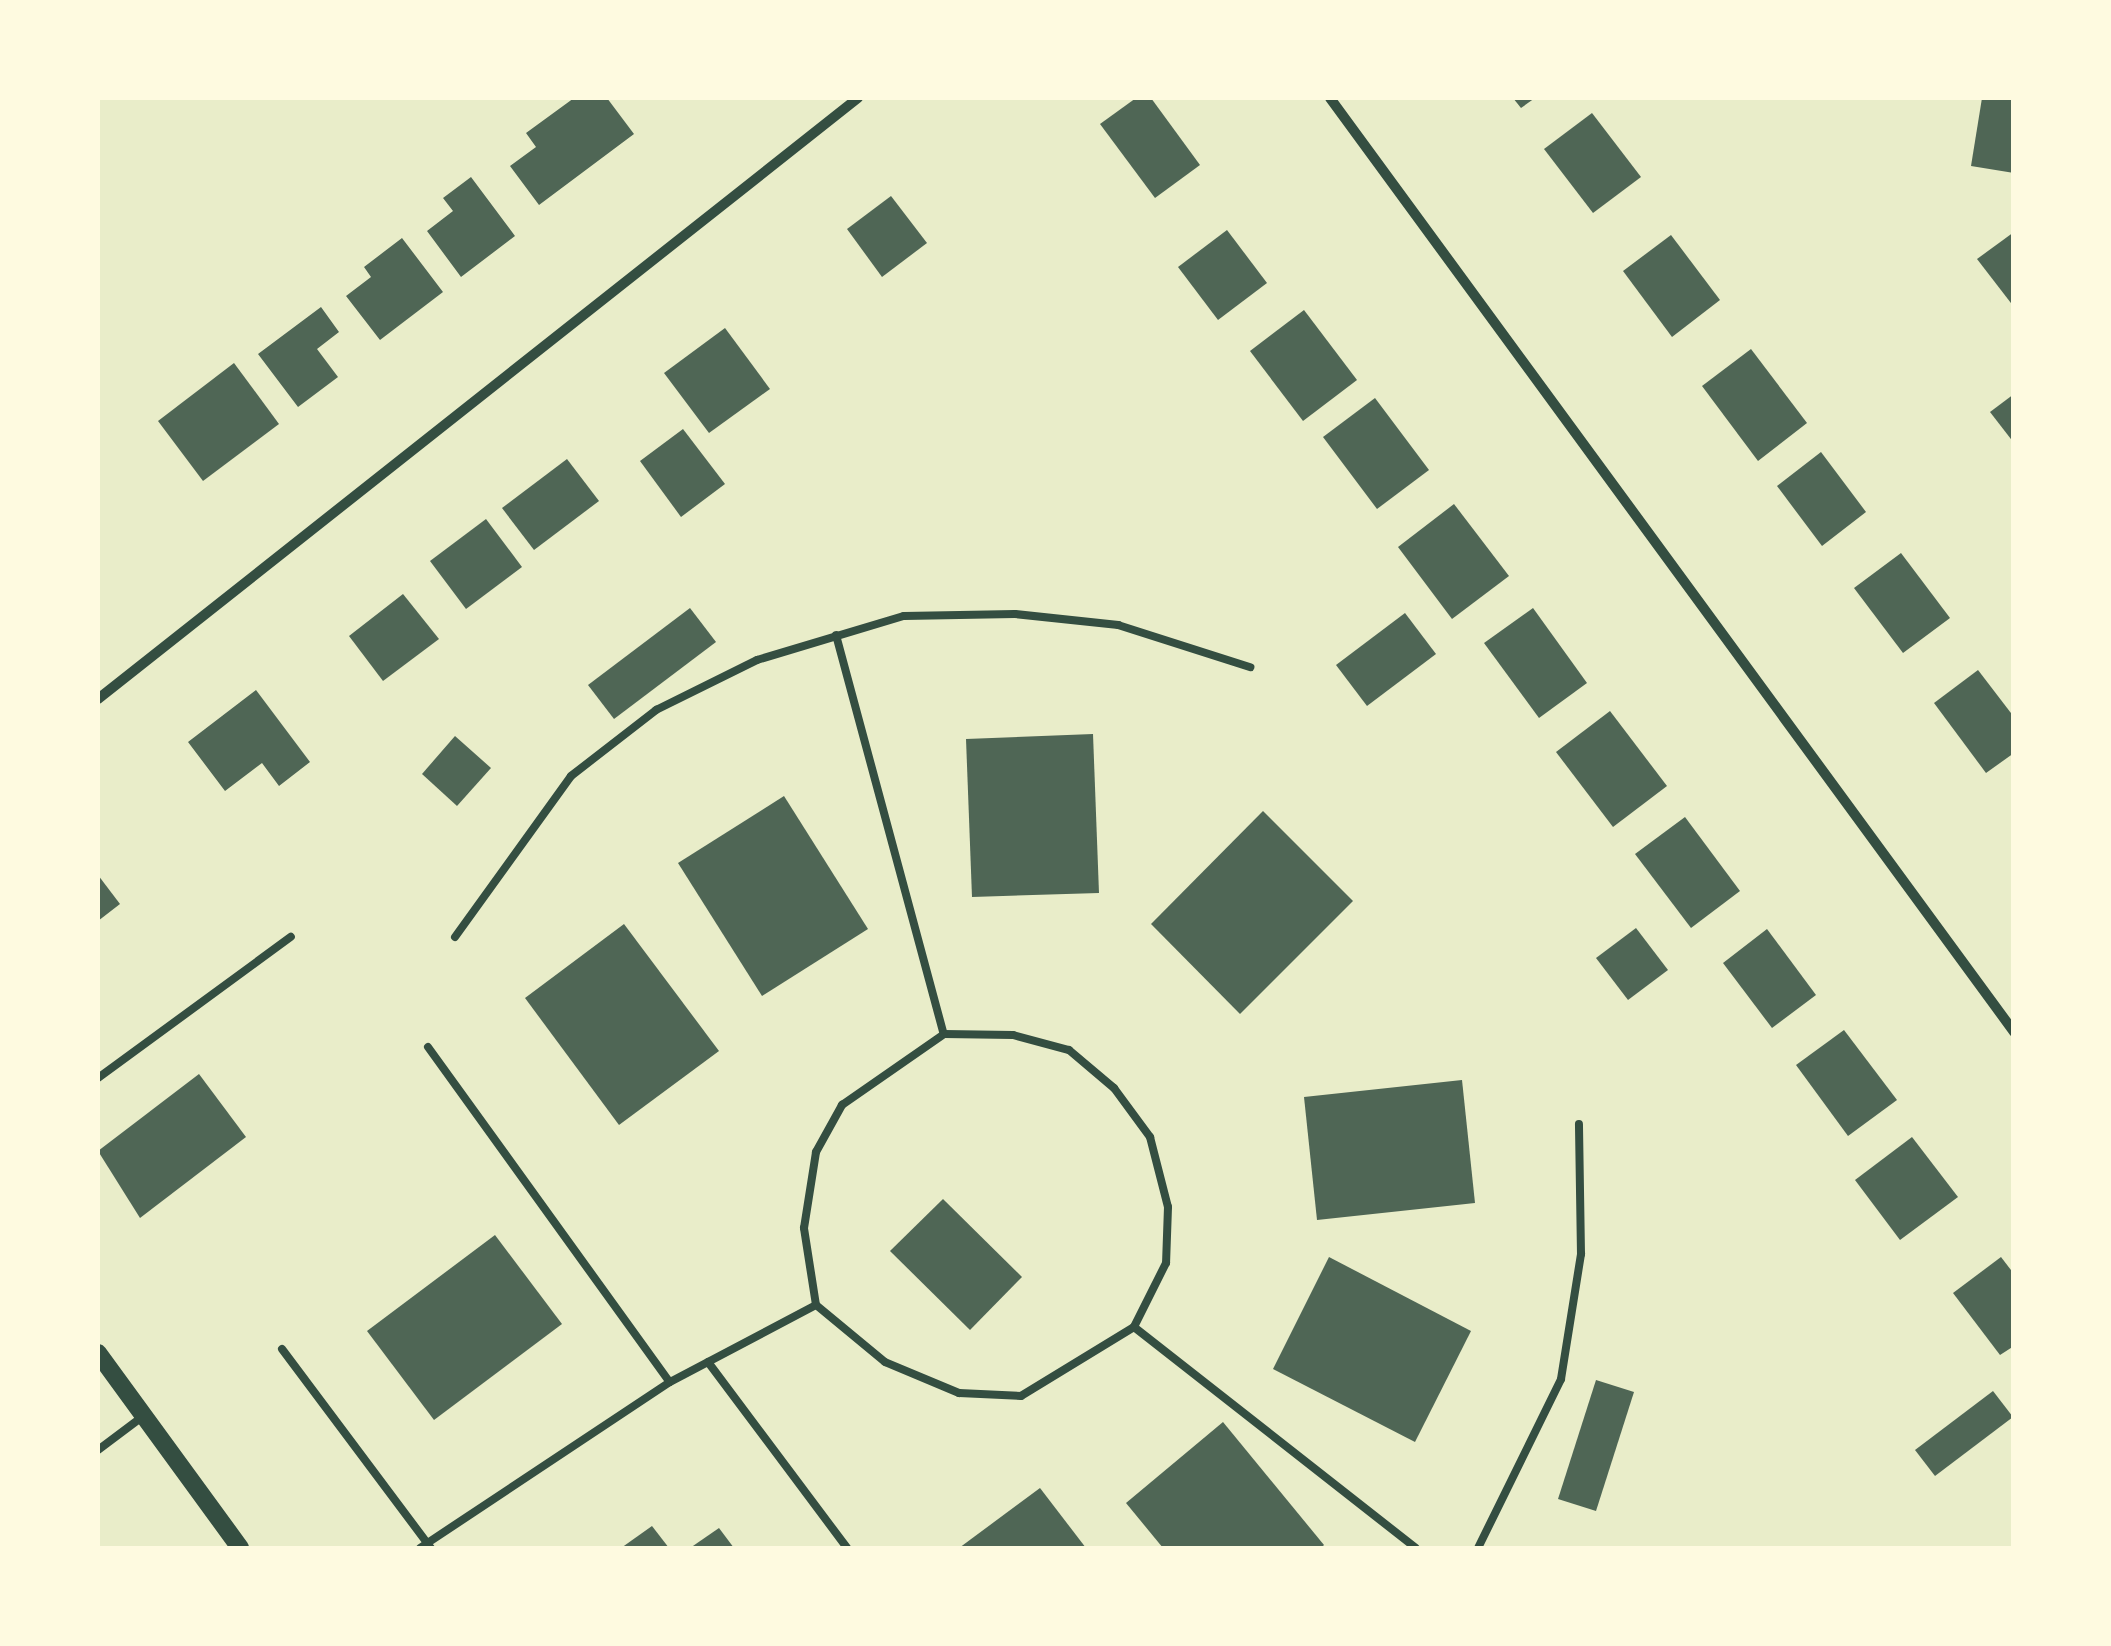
<!DOCTYPE html>
<html>
<head>
<meta charset="utf-8">
<style>
	body { margin:0 }
	#map { position:relative; width:2111px; height:1646px; overflow:hidden; background:#e9edc9; font-family:Commissioner,sans-serif }
	div>[style] { position:absolute }
	.building>* { inset:0; background:#4f6655 }
	.service>* { height:8px; margin:-4px; padding:0 4px; transform-origin:4px; border-radius:4px; background:#344e41 }
	.minor>* { height:10px; margin:-5px; padding:0 5px; transform-origin:5px; border-radius:5px; background:#344e41 }
	.tertiary>* { height:18px; margin:-9px; padding:0 9px; transform-origin:9px; border-radius:9px; background:#344e41 }
	span { translate:-50% -50%; white-space:nowrap; text-align:center; line-height:1.15; -webkit-text-stroke:8px #fefae0; paint-order:stroke }
	.frame { position:absolute; inset:0; border:100px solid #fefae0; pointer-events:none }
</style>
</head>
<body>
<div id="map">
	<div class="building">
		<div style="clip-path:polygon(574px 98px,607px 98px,634px 134px,539px 205px,510px 166px,536px 147px,526px 133px)"></div>
		<div style="clip-path:polygon(1136px 98px,1151px 98px,1200px 165px,1155px 198px,1100px 124px)"></div>
		<div style="clip-path:polygon(1513px 98px,1535px 98px,1521px 108px)"></div>
		<div style="clip-path:polygon(1982px 98px,2014px 98px,2014px 173px,1971px 166px)"></div>
		<div style="clip-path:polygon(1592px 113px,1641px 177px,1593px 213px,1544px 149px)"></div>
		<div style="clip-path:polygon(471px 177px,515px 236px,461px 277px,427px 231px,453px 211px,443px 198px)"></div>
		<div style="clip-path:polygon(891px 196px,927px 243px,882px 277px,847px 229px)"></div>
		<div style="clip-path:polygon(1227px 230px,1267px 283px,1218px 320px,1178px 267px)"></div>
		<div style="clip-path:polygon(2014px 232px,2014px 307px,1977px 259px)"></div>
		<div style="clip-path:polygon(1671px 235px,1720px 300px,1672px 337px,1623px 271px)"></div>
		<div style="clip-path:polygon(402px 238px,443px 292px,380px 340px,346px 296px,371px 277px,364px 267px)"></div>
		<div style="clip-path:polygon(321px 307px,339px 332px,317px 349px,338px 377px,298px 407px,258px 354px)"></div>
		<div style="clip-path:polygon(1304px 310px,1357px 380px,1303px 421px,1250px 351px)"></div>
		<div style="clip-path:polygon(725px 328px,770px 389px,709px 433px,664px 373px)"></div>
		<div style="clip-path:polygon(1751px 349px,1807px 423px,1758px 461px,1702px 386px)"></div>
		<div style="clip-path:polygon(234px 363px,279px 424px,203px 481px,158px 421px)"></div>
		<div style="clip-path:polygon(2014px 394px,2014px 443px,1990px 412px)"></div>
		<div style="clip-path:polygon(1375px 398px,1429px 470px,1377px 509px,1323px 437px)"></div>
		<div style="clip-path:polygon(683px 429px,725px 484px,681px 517px,640px 461px)"></div>
		<div style="clip-path:polygon(1821px 452px,1866px 512px,1822px 546px,1777px 486px)"></div>
		<div style="clip-path:polygon(567px 459px,599px 501px,534px 550px,502px 508px)"></div>
		<div style="clip-path:polygon(1454px 504px,1509px 576px,1452px 619px,1398px 547px)"></div>
		<div style="clip-path:polygon(486px 519px,522px 567px,466px 609px,430px 561px)"></div>
		<div style="clip-path:polygon(1901px 553px,1950px 618px,1903px 653px,1854px 588px)"></div>
		<div style="clip-path:polygon(403px 594px,439px 639px,383px 681px,349px 636px)"></div>
		<div style="clip-path:polygon(690px 608px,716px 642px,614px 719px,588px 685px)"></div>
		<div style="clip-path:polygon(1533px 608px,1587px 683px,1539px 718px,1484px 643px)"></div>
		<div style="clip-path:polygon(1405px 613px,1436px 654px,1367px 706px,1336px 665px)"></div>
		<div style="clip-path:polygon(1978px 670px,2014px 717px,2014px 753px,1986px 773px,1934px 703px)"></div>
		<div style="clip-path:polygon(256px 690px,310px 762px,279px 786px,262px 763px,225px 791px,188px 742px)"></div>
		<div style="clip-path:polygon(1610px 711px,1667px 786px,1613px 827px,1556px 752px)"></div>
		<div style="clip-path:polygon(1093px 734px,1099px 893px,972px 897px,966px 739px)"></div>
		<div style="clip-path:polygon(455px 736px,491px 768px,457px 806px,422px 774px)"></div>
		<div style="clip-path:polygon(784px 796px,868px 929px,762px 996px,678px 863px)"></div>
		<div style="clip-path:polygon(1263px 811px,1353px 901px,1240px 1014px,1151px 924px)"></div>
		<div style="clip-path:polygon(1685px 817px,1740px 891px,1691px 928px,1635px 854px)"></div>
		<div style="clip-path:polygon(98px 875px,120px 904px,98px 921px)"></div>
		<div style="clip-path:polygon(624px 924px,719px 1051px,619px 1125px,525px 998px)"></div>
		<div style="clip-path:polygon(1636px 928px,1668px 970px,1628px 1000px,1596px 958px)"></div>
		<div style="clip-path:polygon(1767px 929px,1816px 995px,1772px 1028px,1723px 963px)"></div>
		<div style="clip-path:polygon(1844px 1030px,1897px 1100px,1848px 1136px,1796px 1065px)"></div>
		<div style="clip-path:polygon(199px 1074px,246px 1137px,140px 1218px,98px 1151px)"></div>
		<div style="clip-path:polygon(1462px 1080px,1475px 1203px,1317px 1220px,1304px 1097px)"></div>
		<div style="clip-path:polygon(1912px 1137px,1958px 1197px,1900px 1240px,1855px 1180px)"></div>
		<div style="clip-path:polygon(943px 1199px,1022px 1277px,970px 1330px,890px 1251px)"></div>
		<div style="clip-path:polygon(495px 1235px,562px 1324px,434px 1420px,367px 1331px)"></div>
		<div style="clip-path:polygon(1329px 1257px,1471px 1331px,1415px 1442px,1273px 1369px)"></div>
		<div style="clip-path:polygon(2001px 1257px,2014px 1274px,2014px 1346px,2000px 1355px,1953px 1293px)"></div>
		<div style="clip-path:polygon(1596px 1380px,1634px 1392px,1596px 1511px,1558px 1499px)"></div>
		<div style="clip-path:polygon(1993px 1391px,2013px 1417px,1935px 1476px,1915px 1450px)"></div>
		<div style="clip-path:polygon(1223px 1422px,1324px 1545px,1321px 1548px,1163px 1548px,1126px 1503px)"></div>
		<div style="clip-path:polygon(1040px 1488px,1086px 1548px,959px 1548px)"></div>
		<div style="clip-path:polygon(652px 1526px,669px 1548px,621px 1548px)"></div>
		<div style="clip-path:polygon(719px 1528px,734px 1548px,690px 1548px)"></div>
	</div>
	<div class="service">
		<div style="left:836px;top:635px;width:413px;rotate:74.9deg"></div>
		<div style="left:455px;top:937px;width:198px;rotate:-54.2deg"></div>
		<div style="left:571px;top:776px;width:108px;rotate:-37.8deg"></div>
		<div style="left:656px;top:710px;width:113px;rotate:-26.3deg"></div>
		<div style="left:757px;top:660px;width:153px;rotate:-16.7deg"></div>
		<div style="left:904px;top:616px;width:111px;rotate:-1deg"></div>
		<div style="left:1015px;top:614px;width:104px;rotate:6.1deg"></div>
		<div style="left:1118px;top:625px;width:139px;rotate:17.7deg"></div>
		<div style="left:944px;top:1034px;width:69px;rotate:0.8deg"></div>
		<div style="left:1013px;top:1035px;width:58px;rotate:15deg"></div>
		<div style="left:1069px;top:1050px;width:59px;rotate:40.2deg"></div>
		<div style="left:1114px;top:1088px;width:61px;rotate:53.7deg"></div>
		<div style="left:1150px;top:1137px;width:72px;rotate:75.6deg"></div>
		<div style="left:1168px;top:1207px;width:56px;rotate:92deg"></div>
		<div style="left:1166px;top:1263px;width:72px;rotate:116.6deg"></div>
		<div style="left:1134px;top:1327px;width:132px;rotate:148.6deg"></div>
		<div style="left:1021px;top:1396px;width:62px;rotate:-177.2deg"></div>
		<div style="left:959px;top:1393px;width:80px;rotate:-157.3deg"></div>
		<div style="left:885px;top:1362px;width:89px;rotate:-140.4deg"></div>
		<div style="left:816px;top:1305px;width:78px;rotate:-98.9deg"></div>
		<div style="left:804px;top:1228px;width:77px;rotate:-81deg"></div>
		<div style="left:816px;top:1152px;width:54px;rotate:-61deg"></div>
		<div style="left:842px;top:1105px;width:124px;rotate:-34.8deg"></div>
		<div style="left:428px;top:1047px;width:413px;rotate:54.2deg"></div>
		<div style="left:98px;top:1078px;width:239px;rotate:-36.2deg"></div>
		<div style="left:1134px;top:1327px;width:358px;rotate:38.1deg"></div>
		<div style="left:282px;top:1349px;width:249px;rotate:53.2deg"></div>
		<div style="left:708px;top:1362px;width:232px;rotate:53.2deg"></div>
		<div style="left:98px;top:1450px;width:55px;rotate:-36.9deg"></div>
		<div style="left:420px;top:1548px;width:300px;rotate:-33.6deg"></div>
		<div style="left:670px;top:1382px;width:165px;rotate:-27.8deg"></div>
		<div style="left:1478px;top:1548px;width:188px;rotate:-63.8deg"></div>
		<div style="left:1561px;top:1379px;width:127px;rotate:-80.9deg"></div>
		<div style="left:1581px;top:1254px;width:130px;rotate:-90.9deg"></div>
	</div>
	<div class="minor">
		<div style="left:1330px;top:98px;width:1158px;rotate:53.78deg"></div>
		<div style="left:98px;top:699px;width:969px;rotate:-38.34deg"></div>
	</div>
	<div class="tertiary">
		<div style="left:98px;top:1353px;width:241px;rotate:53.9deg"></div>
	</div>
	<div class="frame"></div>
</div>
</body>
</html>
